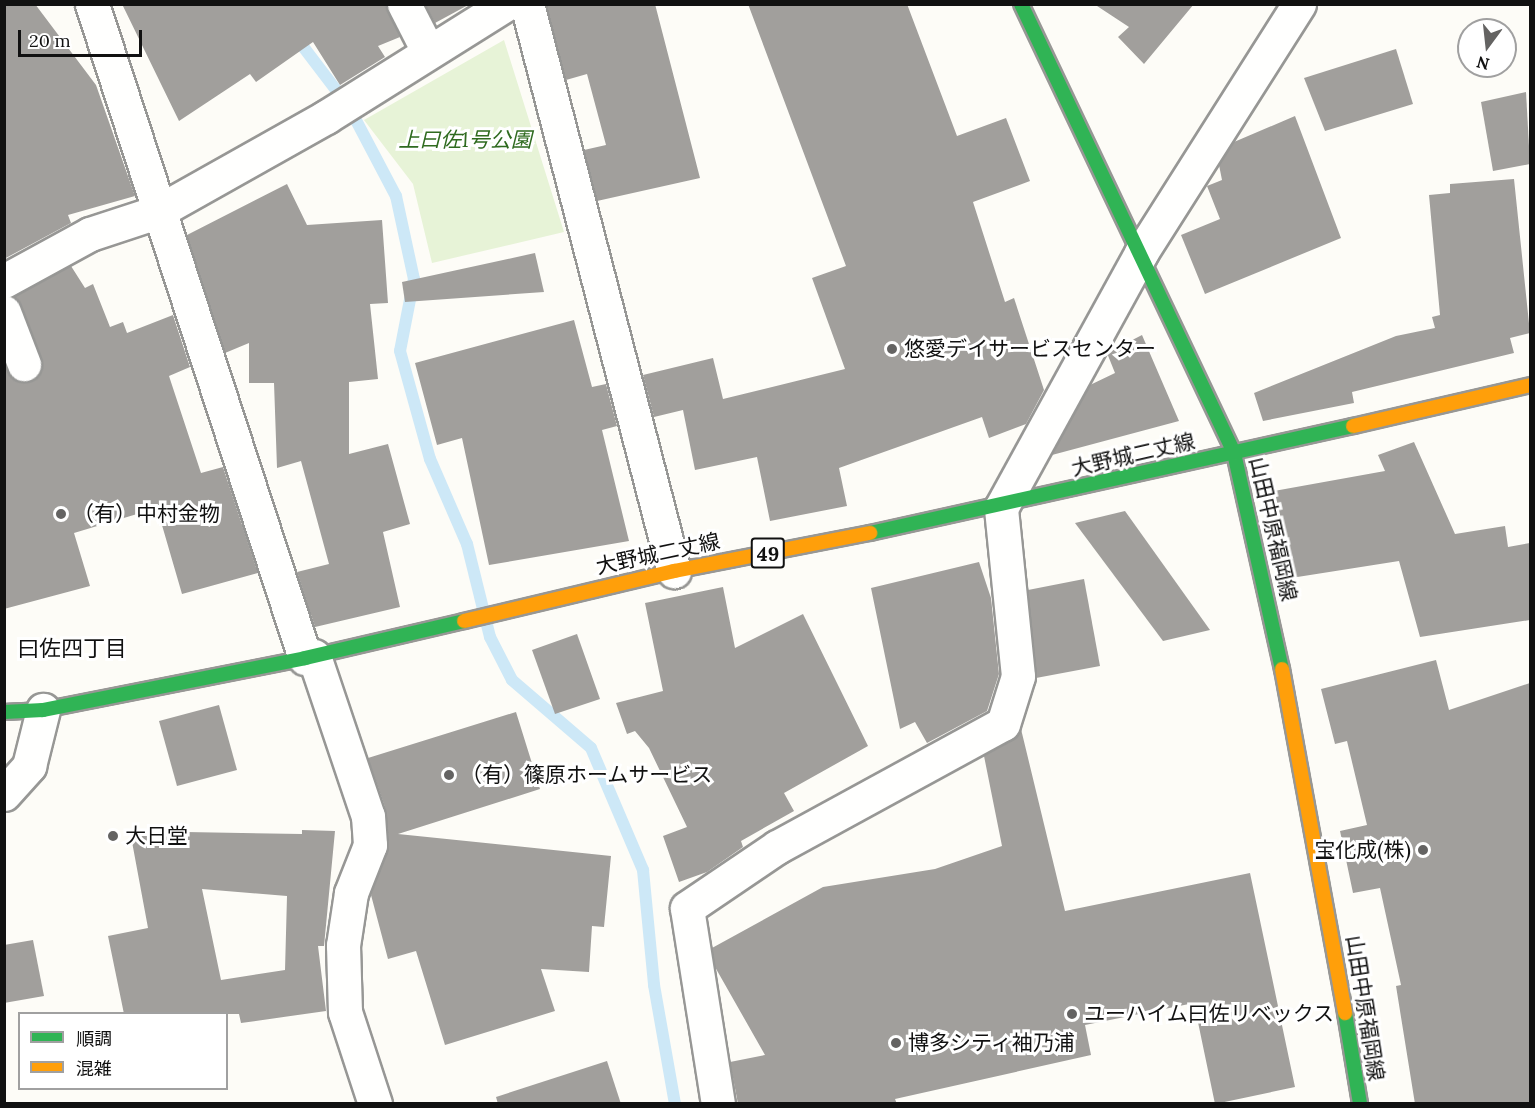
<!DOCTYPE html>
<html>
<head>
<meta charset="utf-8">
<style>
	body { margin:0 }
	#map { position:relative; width:1535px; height:1108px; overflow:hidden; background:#fdfcf7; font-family:Lora,"Noto Sans JP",serif }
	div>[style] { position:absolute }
	.green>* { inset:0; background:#e7f3d7 }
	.stream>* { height:12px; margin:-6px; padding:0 6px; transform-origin:6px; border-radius:6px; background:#cde8f7 }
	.building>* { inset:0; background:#a19f9c }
	.roads { filter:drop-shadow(2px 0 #979795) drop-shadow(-2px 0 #979795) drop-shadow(0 2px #979795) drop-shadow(0 -2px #979795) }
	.street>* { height:33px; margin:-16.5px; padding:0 16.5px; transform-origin:16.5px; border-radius:16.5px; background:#fffffe }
	.fast>* { height:14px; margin:-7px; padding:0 7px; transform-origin:7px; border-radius:7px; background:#30b455 }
	.slow>* { height:14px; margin:-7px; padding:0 7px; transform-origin:7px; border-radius:7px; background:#ff9f0a }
	.dots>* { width:16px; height:16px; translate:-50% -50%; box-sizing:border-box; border:3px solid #fff; border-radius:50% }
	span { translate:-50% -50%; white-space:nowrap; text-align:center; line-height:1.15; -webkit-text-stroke:6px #fff; paint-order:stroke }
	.shield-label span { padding:2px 4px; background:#fff; border:2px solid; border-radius:4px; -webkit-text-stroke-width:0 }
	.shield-label { font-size:20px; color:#111; font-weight:700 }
	.park-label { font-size:21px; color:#2f6b1f; font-style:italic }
	.poi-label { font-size:21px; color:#111 }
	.left { translate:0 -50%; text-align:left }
	.right { translate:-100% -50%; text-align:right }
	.street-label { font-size:21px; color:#111 }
	.neighbourhood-label { font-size:22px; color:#111 }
	.frame { position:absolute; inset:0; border:6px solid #111; pointer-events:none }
	.legend { position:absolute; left:18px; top:1012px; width:210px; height:78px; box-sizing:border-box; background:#fff; border:2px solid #a0a0a0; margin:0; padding:8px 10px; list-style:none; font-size:18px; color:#111 }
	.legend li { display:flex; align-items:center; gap:12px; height:30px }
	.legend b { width:30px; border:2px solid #a0a0a0 }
	.north { position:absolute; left:1457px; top:18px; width:60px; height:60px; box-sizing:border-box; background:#fff; border:2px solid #a0a0a0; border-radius:50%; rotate:195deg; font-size:16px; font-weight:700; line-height:24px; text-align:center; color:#111 }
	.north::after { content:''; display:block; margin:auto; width:21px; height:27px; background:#646362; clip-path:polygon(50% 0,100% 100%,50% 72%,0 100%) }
	.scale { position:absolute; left:18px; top:30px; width:124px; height:27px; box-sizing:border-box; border:3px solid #111; border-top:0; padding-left:8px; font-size:18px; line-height:21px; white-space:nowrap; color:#111; -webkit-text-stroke:4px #fff; paint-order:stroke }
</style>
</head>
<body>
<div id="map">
	<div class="green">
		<div style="clip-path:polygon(504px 40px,564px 232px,432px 263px,413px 184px,364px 120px)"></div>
	</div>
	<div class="stream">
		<div style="left:295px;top:36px;width:89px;rotate:52.7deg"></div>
		<div style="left:349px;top:107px;width:101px;rotate:62.2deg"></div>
		<div style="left:396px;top:196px;width:85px;rotate:77.8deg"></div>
		<div style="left:414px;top:279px;width:73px;rotate:101deg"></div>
		<div style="left:400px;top:351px;width:112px;rotate:74.5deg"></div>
		<div style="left:430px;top:459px;width:93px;rotate:66.5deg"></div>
		<div style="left:467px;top:544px;width:96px;rotate:76.1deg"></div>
		<div style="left:490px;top:637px;width:48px;rotate:62.9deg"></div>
		<div style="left:512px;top:680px;width:104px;rotate:40.7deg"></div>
		<div style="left:591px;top:748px;width:133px;rotate:66.9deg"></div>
		<div style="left:643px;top:870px;width:116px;rotate:84.5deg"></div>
		<div style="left:654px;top:985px;width:121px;rotate:80deg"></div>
	</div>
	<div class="building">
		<div style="clip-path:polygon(4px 4px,35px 4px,96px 85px,135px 196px,68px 215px,71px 223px,4px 259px)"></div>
		<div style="clip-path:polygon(122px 4px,386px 4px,400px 37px,378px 46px,385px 57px,340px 85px,313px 42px,256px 82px,250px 74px,179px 121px)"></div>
		<div style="clip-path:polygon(425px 4px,470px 4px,435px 23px)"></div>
		<div style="clip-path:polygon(546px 4px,655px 4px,700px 178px,597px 201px,584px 150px,606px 145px,587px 74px,566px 80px)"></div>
		<div style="clip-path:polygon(748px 4px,907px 4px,957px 136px,1006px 118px,1030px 181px,973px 202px,1005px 302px,1014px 298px,1044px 390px,1026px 424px,989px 438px,982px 417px,839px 468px,847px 506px,770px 521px,757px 457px,695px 470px,683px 410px,654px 417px,643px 375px,713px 358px,723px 399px,845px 369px,812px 278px,846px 266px)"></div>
		<div style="clip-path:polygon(1094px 4px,1194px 4px,1144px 64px,1118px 37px,1129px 27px)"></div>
		<div style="clip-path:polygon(1396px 49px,1413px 104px,1325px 131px,1304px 78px)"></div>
		<div style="clip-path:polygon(1526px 92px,1530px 164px,1493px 171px,1481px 102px)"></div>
		<div style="clip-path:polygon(1295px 116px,1341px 238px,1205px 294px,1181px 235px,1220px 219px,1207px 186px,1222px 180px,1219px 165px,1234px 142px)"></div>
		<div style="clip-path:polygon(1514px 179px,1530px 333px,1510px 338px,1514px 353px,1352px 392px,1354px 403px,1263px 421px,1254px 393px,1396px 336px,1435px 328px,1432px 317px,1440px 315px,1429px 195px,1450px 193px,1450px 184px)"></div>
		<div style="clip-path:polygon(287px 184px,307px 225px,382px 220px,388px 303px,370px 304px,378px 379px,349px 382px,349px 454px,388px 444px,410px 524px,383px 532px,400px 607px,315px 627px,297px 572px,329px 564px,301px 461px,277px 468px,274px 383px,249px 383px,249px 343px,225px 353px,187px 235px)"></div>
		<div style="clip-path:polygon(535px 253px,544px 292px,405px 302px,402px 282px)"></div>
		<div style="clip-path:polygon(71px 266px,85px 288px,93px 284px,110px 327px,123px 322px,127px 333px,173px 315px,190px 367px,169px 376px,201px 473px,223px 467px,258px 573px,182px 594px,157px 508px,74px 533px,90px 586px,4px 609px,4px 366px,22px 383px,38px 376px,43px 366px,14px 297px)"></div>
		<div style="clip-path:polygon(574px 320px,592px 387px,606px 384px,617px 426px,602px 430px,629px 541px,489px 565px,462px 438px,437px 445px,415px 363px)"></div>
		<div style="clip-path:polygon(1142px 335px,1179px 421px,1052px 455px,1090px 385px,1115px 373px,1107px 353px)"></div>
		<div style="clip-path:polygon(1414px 442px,1455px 534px,1505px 526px,1508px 547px,1530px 543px,1530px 620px,1420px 637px,1399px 561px,1291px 578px,1274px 491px,1385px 471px,1378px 455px)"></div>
		<div style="clip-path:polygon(1125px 511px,1210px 630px,1163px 641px,1075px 523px)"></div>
		<div style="clip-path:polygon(979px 562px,991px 598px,999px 674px,987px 711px,927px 743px,915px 722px,900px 729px,871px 588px)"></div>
		<div style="clip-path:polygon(1084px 579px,1100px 666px,1036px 678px,1028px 590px)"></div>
		<div style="clip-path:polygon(723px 587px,735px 648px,803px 614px,868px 746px,784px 793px,794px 811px,741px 841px,743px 847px,707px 872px,679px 882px,663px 836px,687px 827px,649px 748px,635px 731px,627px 734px,616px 703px,663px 691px,645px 603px)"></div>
		<div style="clip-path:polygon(577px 634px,600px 699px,555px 714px,532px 650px)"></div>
		<div style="clip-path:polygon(1436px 660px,1449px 710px,1530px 683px,1530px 1104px,1415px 1104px,1396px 986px,1401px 985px,1380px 888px,1353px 893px,1340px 831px,1367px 825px,1347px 741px,1335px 744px,1321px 689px)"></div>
		<div style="clip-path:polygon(219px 705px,237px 770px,177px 786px,159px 721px)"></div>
		<div style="clip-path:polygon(516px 712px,540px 789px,398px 834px,611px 856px,604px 927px,592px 926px,589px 972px,541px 969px,555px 1011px,445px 1045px,416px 951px,388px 959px,371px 895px,389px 844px,386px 810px,368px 758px)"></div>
		<div style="clip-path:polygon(1021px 729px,1065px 911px,1250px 873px,1295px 1087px,1215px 1104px,1194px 1003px,1085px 1025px,1091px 1055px,895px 1099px,897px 1104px,738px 1104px,730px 1062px,765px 1055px,715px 967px,712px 948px,823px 887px,935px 869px,1002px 846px,984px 756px)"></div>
		<div style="clip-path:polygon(evenodd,302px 830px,335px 831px,324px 946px,318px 946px,326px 1011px,241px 1023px,239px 1014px,124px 1014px,108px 936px,148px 928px,130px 831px,302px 834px,302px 830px,202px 889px,287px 896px,285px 970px,221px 980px,202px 889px)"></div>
		<div style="clip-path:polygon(33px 940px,44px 996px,4px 1003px,4px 945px)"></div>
		<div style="clip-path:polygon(607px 1061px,621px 1104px,498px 1104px,496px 1097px)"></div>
	</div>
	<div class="roads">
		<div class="street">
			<div style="left:92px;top:4px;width:688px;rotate:71.96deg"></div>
			<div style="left:404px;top:4px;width:53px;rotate:62.9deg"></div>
			<div style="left:527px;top:4px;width:586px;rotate:75.47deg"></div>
			<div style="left:4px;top:281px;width:98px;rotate:-28.7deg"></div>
			<div style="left:90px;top:234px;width:71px;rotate:-18.2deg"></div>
			<div style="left:157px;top:212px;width:194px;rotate:-29.3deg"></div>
			<div style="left:326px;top:117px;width:213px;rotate:-32.1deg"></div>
			<div style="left:4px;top:312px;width:56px;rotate:69deg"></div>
			<div style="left:314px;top:656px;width:169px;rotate:71.4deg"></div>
			<div style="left:368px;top:816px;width:29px;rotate:86deg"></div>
			<div style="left:370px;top:845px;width:52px;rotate:111.6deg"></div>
			<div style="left:351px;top:893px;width:53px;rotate:98.7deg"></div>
			<div style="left:343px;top:945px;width:67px;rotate:88.3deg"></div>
			<div style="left:345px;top:1012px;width:97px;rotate:71.9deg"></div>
			<div style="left:4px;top:794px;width:38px;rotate:-48deg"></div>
			<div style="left:29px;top:766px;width:58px;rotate:-76deg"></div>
			<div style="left:718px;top:1104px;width:198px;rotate:-99deg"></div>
			<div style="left:687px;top:908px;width:109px;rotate:-34.1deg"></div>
			<div style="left:777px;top:847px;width:257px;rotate:-28.6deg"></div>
			<div style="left:1003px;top:724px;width:50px;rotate:-72.6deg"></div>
			<div style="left:1018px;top:676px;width:169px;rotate:-95.8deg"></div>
			<div style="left:1001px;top:508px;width:291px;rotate:-61.2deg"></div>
			<div style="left:1141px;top:253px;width:295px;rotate:-57.6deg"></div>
		</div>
		<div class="fast">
			<div style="left:1021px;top:4px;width:497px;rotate:64.6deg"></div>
			<div style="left:1234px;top:453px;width:221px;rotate:77.5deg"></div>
			<div style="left:870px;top:533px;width:495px;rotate:-12.5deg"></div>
			<div style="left:4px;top:712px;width:39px;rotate:-3deg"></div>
			<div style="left:43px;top:710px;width:267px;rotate:-11.2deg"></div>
			<div style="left:305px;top:658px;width:163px;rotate:-13.1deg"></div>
			<div style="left:1345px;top:1013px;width:92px;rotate:80.6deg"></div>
		</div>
		<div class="slow">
			<div style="left:1353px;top:426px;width:182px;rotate:-13deg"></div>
			<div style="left:464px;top:621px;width:216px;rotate:-13.4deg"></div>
			<div style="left:674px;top:571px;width:200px;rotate:-11deg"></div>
			<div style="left:1282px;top:669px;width:350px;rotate:79.6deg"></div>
		</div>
	</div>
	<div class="dots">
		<div style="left:892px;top:349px;background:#646362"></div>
		<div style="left:61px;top:514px;background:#646362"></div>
		<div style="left:449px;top:775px;background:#646362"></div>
		<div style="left:113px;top:836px;background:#646362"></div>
		<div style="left:1423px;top:850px;background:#646362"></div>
		<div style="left:1072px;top:1014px;background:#646362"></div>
		<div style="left:896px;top:1043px;background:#646362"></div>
	</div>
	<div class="shield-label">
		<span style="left:768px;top:553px">49</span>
	</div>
	<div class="park-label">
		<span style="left:465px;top:140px">上曰佐1号公園</span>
	</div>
	<div class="poi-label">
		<span class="left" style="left:904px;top:349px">悠愛デイサービスセンター</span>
		<span class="left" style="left:73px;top:514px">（有）中村金物</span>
		<span class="left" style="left:461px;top:775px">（有）篠原ホームサービス</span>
		<span class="left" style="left:125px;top:836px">大日堂</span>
		<span class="right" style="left:1411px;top:850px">宝化成(株)</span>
		<span class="left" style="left:1084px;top:1014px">ユーハイム曰佐リベックス</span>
		<span class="left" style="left:908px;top:1043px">博多シティ袖乃浦</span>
	</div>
	<div class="street-label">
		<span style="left:1133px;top:455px;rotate:-13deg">大野城二丈線</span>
		<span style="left:1273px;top:529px;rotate:77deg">山田中原福岡線</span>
		<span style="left:658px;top:554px;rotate:-12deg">大野城二丈線</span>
		<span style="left:1365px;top:1008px;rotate:81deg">山田中原福岡線</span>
	</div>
	<div class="neighbourhood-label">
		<span style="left:72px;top:649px">曰佐四丁目</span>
	</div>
	<div class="frame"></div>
	<ul class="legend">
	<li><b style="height:8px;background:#30b455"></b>順調</li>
	<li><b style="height:8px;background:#ff9f0a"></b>混雑</li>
	</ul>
	<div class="north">N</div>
	<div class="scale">20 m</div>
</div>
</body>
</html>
